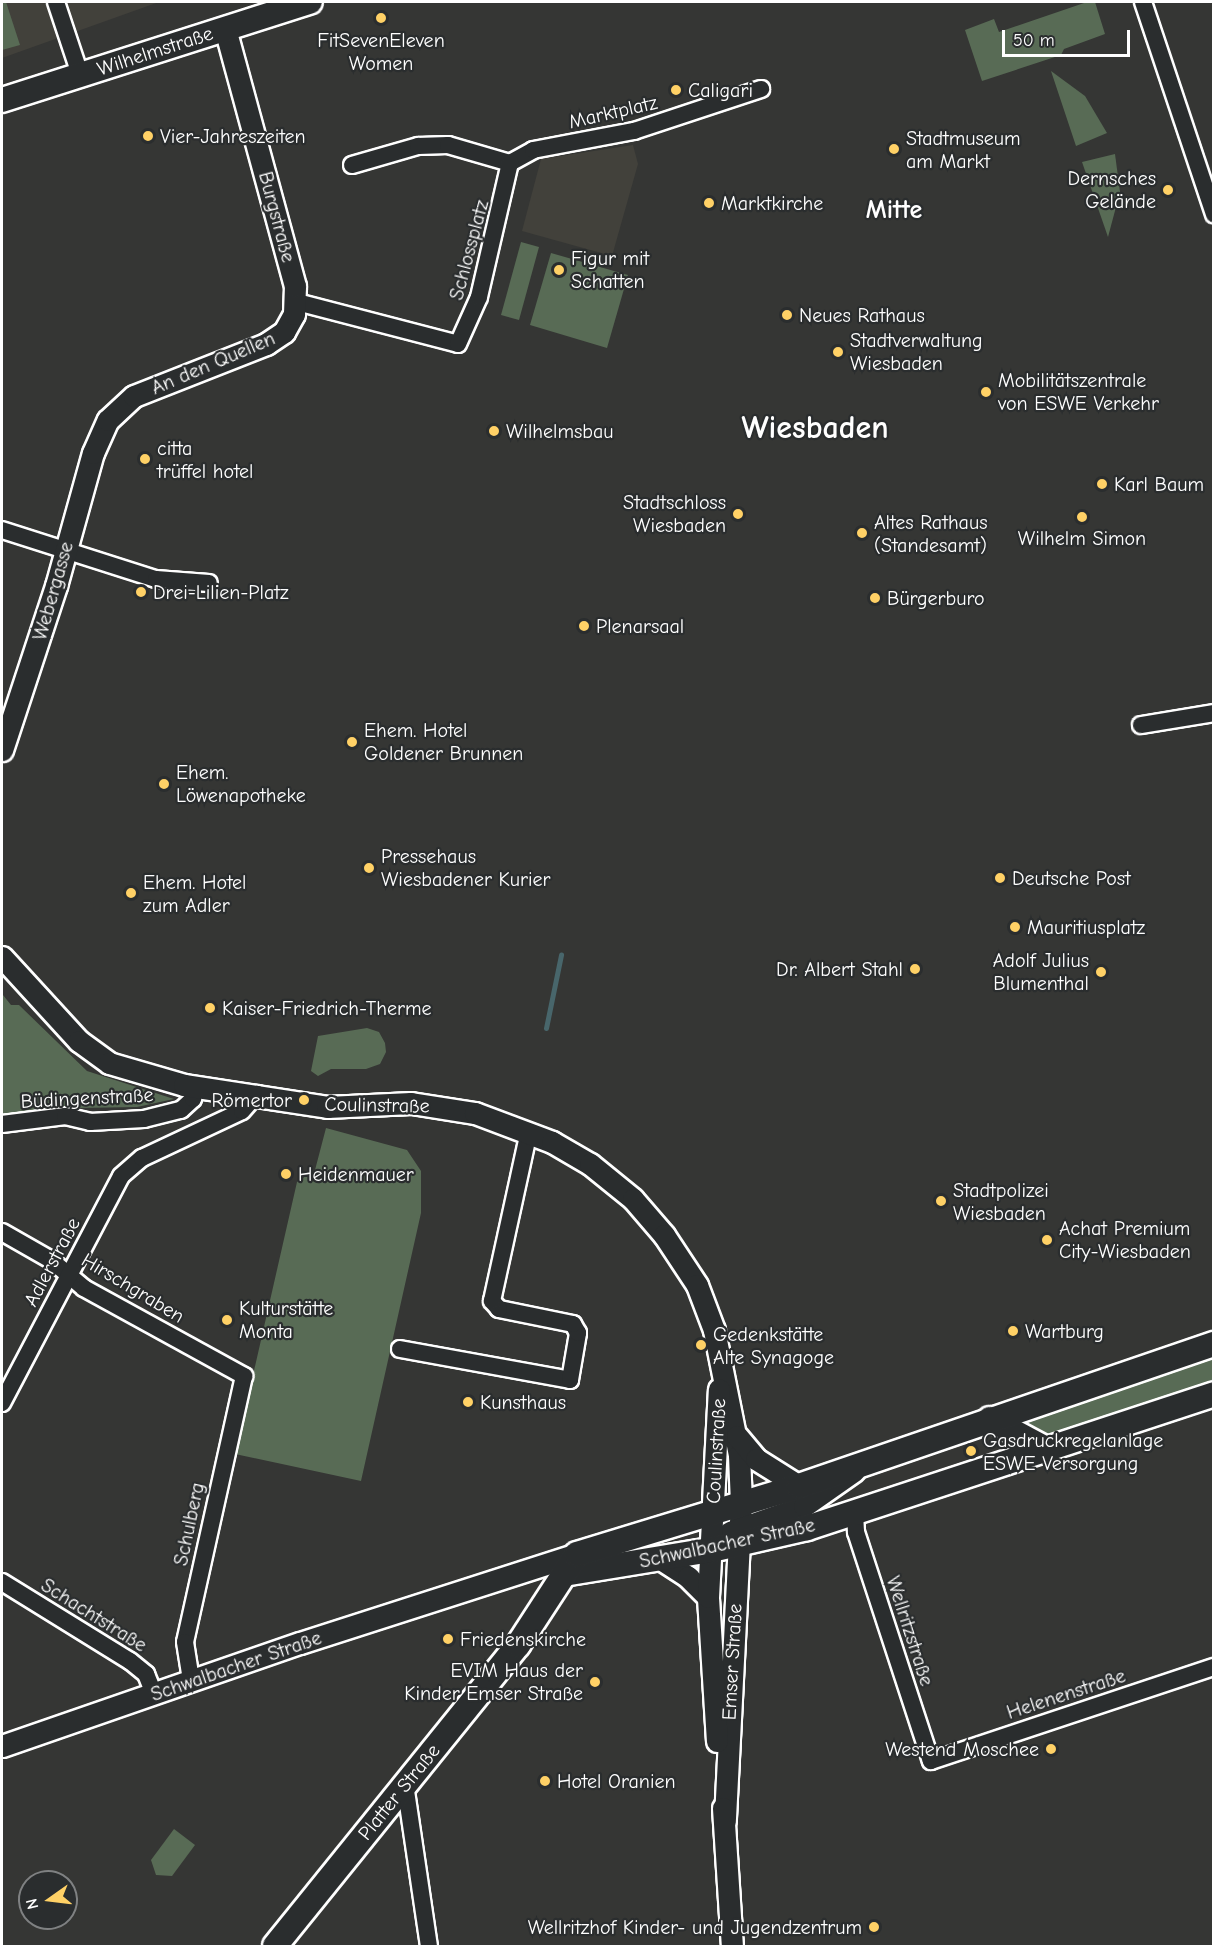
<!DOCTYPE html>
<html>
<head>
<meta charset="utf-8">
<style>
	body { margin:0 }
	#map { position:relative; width:1215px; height:1948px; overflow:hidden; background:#353634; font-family:"Comic Neue",sans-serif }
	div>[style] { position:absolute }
	.built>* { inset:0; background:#42413b }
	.green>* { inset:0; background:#586b55 }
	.stream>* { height:5px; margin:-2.5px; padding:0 2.5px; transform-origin:2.5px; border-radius:2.5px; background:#48666b }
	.roads { filter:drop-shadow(2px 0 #fff) drop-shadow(-2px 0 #fff) drop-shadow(0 2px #fff) drop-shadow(0 -2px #fff) }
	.minor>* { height:16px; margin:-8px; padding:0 8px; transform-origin:8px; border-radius:8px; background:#2a2d2e }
	.tertiary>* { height:21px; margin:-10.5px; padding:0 10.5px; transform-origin:10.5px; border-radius:10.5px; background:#2a2d2e }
	.secondary>* { height:24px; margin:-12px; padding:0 12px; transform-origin:12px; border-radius:12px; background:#2a2d2e }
	.dots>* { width:16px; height:16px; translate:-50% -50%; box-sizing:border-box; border:3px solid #2a2d2e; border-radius:50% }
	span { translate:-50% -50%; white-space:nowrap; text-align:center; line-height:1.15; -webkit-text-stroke:4.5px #2a2d2e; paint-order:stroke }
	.poi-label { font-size:20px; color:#fff }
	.left { translate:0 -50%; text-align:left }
	.right { translate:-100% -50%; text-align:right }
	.street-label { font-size:20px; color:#fff }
	.district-label { font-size:26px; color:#fff; font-weight:700 }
	.town-label { font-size:32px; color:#fff; font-weight:700 }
	.frame { position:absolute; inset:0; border:3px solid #fff; pointer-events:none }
	.north { position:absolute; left:18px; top:1870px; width:60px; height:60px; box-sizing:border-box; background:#2a2d2e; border:2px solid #7f8182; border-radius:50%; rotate:256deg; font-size:16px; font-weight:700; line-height:24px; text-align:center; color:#fff }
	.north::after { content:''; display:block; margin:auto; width:21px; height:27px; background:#ffd166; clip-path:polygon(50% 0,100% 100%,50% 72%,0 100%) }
	.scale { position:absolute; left:1002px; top:30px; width:128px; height:27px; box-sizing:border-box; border:3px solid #fff; border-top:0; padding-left:8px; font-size:18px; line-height:21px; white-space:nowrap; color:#fff; -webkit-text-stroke:4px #2a2d2e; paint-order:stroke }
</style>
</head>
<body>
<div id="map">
	<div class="built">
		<div style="clip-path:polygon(2px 2px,159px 2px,2px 58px)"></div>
		<div style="clip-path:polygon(633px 145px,638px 164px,612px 256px,522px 231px,541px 159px)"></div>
	</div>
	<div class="green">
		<div style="clip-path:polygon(2px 2px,6px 2px,20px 45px,2px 50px)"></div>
		<div style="clip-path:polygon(1087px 2px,1095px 2px,1105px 34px,1064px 49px,1061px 55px,982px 81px,965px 30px,994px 19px,999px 32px)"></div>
		<div style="clip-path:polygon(1051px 71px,1085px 96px,1107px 133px,1076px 146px)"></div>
		<div style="clip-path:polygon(1115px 154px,1120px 192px,1108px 237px,1082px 162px)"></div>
		<div style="clip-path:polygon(521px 242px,539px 247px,519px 320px,501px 315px)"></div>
		<div style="clip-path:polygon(551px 253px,628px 275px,607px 348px,530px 325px)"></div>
		<div style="clip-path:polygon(3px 995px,11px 1005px,19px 1005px,87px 1071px,174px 1099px,137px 1107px,79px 1108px,2px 1117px)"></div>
		<div style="clip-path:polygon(367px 1028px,379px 1032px,385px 1043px,386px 1052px,380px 1064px,366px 1069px,331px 1069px,318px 1076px,311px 1071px,318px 1036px)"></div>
		<div style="clip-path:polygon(326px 1128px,407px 1150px,421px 1171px,421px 1213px,361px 1481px,235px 1454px,297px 1182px,315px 1170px)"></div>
		<div style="clip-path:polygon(1213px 1354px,1213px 1384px,1015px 1449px,1008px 1426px)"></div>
		<div style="clip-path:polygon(174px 1829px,195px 1845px,172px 1876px,156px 1875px,151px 1860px)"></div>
	</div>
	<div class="stream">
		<div style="left:546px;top:1028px;width:75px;rotate:-78.4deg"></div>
	</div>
	<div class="roads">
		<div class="minor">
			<div style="left:56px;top:2px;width:76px;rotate:71.6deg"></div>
			<div style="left:1143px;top:2px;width:224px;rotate:71.5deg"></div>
			<div style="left:510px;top:163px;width:26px;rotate:-29deg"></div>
			<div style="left:533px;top:150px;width:103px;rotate:-10.7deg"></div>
			<div style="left:634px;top:131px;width:134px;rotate:-18.3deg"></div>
			<div style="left:352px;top:165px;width:69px;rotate:-16.1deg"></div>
			<div style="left:418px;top:146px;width:30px;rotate:-2deg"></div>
			<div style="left:448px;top:145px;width:65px;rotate:16.2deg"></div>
			<div style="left:297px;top:302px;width:166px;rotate:14.6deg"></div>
			<div style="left:458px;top:344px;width:51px;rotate:-65.9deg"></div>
			<div style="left:479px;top:297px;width:138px;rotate:-77deg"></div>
			<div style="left:2px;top:530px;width:162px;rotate:17.7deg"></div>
			<div style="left:156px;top:579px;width:53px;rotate:4.3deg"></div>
			<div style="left:1141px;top:725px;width:74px;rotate:-9.3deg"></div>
			<div style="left:2px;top:1124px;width:64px;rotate:-7.2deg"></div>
			<div style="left:65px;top:1116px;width:26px;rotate:13deg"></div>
			<div style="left:90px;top:1122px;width:54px;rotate:-3.2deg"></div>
			<div style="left:144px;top:1119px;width:38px;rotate:-14deg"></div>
			<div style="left:181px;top:1110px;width:16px;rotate:-43deg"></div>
			<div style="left:193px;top:1099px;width:12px;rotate:-76deg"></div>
			<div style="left:2px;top:1232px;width:56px;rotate:29.7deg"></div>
			<div style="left:51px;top:1260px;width:43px;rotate:40.3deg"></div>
			<div style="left:84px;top:1288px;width:183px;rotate:28.8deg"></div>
			<div style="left:244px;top:1376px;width:272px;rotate:102.5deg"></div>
			<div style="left:185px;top:1642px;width:39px;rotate:81deg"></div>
			<div style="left:400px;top:1349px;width:173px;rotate:10.3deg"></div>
			<div style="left:570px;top:1380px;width:48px;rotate:-80.3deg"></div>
			<div style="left:578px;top:1333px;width:10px;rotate:-119deg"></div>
			<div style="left:573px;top:1324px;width:76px;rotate:-168.5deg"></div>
			<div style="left:499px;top:1309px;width:11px;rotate:-131deg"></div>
			<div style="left:492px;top:1301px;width:173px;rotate:-77.7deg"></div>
			<div style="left:2px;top:1403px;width:256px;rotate:-62.3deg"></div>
			<div style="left:121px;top:1176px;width:28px;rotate:-41deg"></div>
			<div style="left:142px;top:1158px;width:110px;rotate:-25.2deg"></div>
			<div style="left:242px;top:1111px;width:23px;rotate:-49deg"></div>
			<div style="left:855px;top:1513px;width:19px;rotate:87deg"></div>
			<div style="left:856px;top:1532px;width:241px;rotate:71.9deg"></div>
			<div style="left:931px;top:1761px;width:298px;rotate:-18.4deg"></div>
			<div style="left:2px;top:1582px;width:150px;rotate:31.7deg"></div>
			<div style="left:130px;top:1661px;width:21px;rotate:39deg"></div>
			<div style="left:146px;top:1674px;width:22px;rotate:68deg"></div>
			<div style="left:405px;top:1784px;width:164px;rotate:81.6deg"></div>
		</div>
		<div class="tertiary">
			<div style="left:2px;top:750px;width:173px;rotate:-71.8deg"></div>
			<div style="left:56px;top:586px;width:138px;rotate:-74.5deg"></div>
			<div style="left:93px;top:453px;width:36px;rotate:-66deg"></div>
			<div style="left:108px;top:420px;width:35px;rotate:-43deg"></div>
			<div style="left:134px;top:396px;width:142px;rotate:-21.5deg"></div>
			<div style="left:266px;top:344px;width:22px;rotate:-34deg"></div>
			<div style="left:284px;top:332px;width:21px;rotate:-61deg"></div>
			<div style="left:294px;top:314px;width:28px;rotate:-88deg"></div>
			<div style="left:295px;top:286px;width:267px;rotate:-105.2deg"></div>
			<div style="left:2px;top:957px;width:114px;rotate:47.5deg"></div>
			<div style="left:79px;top:1041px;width:37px;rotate:36deg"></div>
			<div style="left:109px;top:1063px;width:78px;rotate:16.3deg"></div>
			<div style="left:184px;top:1085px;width:145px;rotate:8.7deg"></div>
			<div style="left:327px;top:1107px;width:84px;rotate:-2.7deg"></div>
			<div style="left:411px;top:1103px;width:65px;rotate:8.9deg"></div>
			<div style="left:475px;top:1113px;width:82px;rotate:20.6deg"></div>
			<div style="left:552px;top:1142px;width:44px;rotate:30.1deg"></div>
			<div style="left:590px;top:1164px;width:55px;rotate:39.1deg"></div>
			<div style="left:633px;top:1199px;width:48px;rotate:49.3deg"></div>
			<div style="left:664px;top:1235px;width:60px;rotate:56.6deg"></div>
			<div style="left:697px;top:1285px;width:48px;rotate:69.3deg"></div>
			<div style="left:714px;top:1330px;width:127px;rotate:78.7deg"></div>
			<div style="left:739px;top:1455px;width:47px;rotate:87.6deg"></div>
			<div style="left:741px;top:1502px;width:320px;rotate:92.9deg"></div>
			<div style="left:737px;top:1436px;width:30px;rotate:50deg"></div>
			<div style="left:756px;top:1459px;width:51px;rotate:32.1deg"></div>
			<div style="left:730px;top:1532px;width:78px;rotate:-19.4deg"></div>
			<div style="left:804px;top:1506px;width:61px;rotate:-35deg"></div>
			<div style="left:659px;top:1558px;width:35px;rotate:33deg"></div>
			<div style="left:688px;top:1577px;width:28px;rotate:45deg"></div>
			<div style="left:717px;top:1741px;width:144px;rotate:-93.6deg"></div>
			<div style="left:708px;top:1597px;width:208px;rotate:-87deg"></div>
			<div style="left:2px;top:1746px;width:315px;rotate:-19.1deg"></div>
			<div style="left:300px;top:1643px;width:291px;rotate:-17.8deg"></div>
			<div style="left:723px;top:1808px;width:138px;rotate:86.3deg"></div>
		</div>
		<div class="secondary">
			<div style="left:2px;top:100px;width:323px;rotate:-17.7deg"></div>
			<div style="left:990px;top:1419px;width:64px;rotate:28.2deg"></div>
			<div style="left:564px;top:1574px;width:149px;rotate:-9.3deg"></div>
			<div style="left:711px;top:1550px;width:98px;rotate:-12.9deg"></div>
			<div style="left:807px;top:1528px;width:428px;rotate:-18.2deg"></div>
			<div style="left:275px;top:1946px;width:387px;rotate:-51.1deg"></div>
			<div style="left:518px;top:1645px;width:108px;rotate:-57deg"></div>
			<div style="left:577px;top:1554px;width:232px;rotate:-17deg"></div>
			<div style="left:799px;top:1486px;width:439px;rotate:-18.9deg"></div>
		</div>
	</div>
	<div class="dots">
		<div style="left:381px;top:18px;background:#ffd166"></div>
		<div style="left:676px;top:90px;background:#ffd166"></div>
		<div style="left:148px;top:136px;background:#ffd166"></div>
		<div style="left:894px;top:149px;background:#ffd166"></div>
		<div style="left:1168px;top:190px;background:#ffd166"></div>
		<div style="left:709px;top:203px;background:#ffd166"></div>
		<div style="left:559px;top:270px;background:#ffd166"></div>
		<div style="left:787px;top:315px;background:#ffd166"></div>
		<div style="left:838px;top:352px;background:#ffd166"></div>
		<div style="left:986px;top:392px;background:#ffd166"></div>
		<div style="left:494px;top:431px;background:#ffd166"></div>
		<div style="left:145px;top:459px;background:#ffd166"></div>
		<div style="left:1102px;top:484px;background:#ffd166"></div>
		<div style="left:738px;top:514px;background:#ffd166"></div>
		<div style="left:1082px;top:517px;background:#ffd166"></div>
		<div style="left:862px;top:533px;background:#ffd166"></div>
		<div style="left:141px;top:592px;background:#ffd166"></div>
		<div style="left:875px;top:598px;background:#ffd166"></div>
		<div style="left:584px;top:626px;background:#ffd166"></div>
		<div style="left:352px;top:742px;background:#ffd166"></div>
		<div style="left:164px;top:784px;background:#ffd166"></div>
		<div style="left:369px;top:868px;background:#ffd166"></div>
		<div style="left:1000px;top:878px;background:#ffd166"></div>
		<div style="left:131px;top:893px;background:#ffd166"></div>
		<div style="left:1015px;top:927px;background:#ffd166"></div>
		<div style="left:915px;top:969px;background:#ffd166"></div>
		<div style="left:1101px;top:972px;background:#ffd166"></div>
		<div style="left:210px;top:1008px;background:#ffd166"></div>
		<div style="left:304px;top:1100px;background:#ffd166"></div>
		<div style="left:286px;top:1174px;background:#ffd166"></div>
		<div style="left:941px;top:1201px;background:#ffd166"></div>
		<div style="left:1047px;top:1240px;background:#ffd166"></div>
		<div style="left:227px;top:1320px;background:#ffd166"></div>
		<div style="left:1013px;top:1331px;background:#ffd166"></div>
		<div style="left:701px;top:1345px;background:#ffd166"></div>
		<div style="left:468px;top:1402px;background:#ffd166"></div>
		<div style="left:971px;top:1451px;background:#ffd166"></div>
		<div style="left:448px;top:1639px;background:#ffd166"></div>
		<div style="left:595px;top:1682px;background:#ffd166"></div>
		<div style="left:1051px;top:1749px;background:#ffd166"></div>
		<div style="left:545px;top:1781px;background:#ffd166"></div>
		<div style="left:874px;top:1927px;background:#ffd166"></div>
	</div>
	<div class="poi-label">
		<span style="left:381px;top:52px">FitSevenEleven<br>Women</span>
		<span class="left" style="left:688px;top:90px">Caligari</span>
		<span class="left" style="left:160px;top:136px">Vier-Jahreszeiten</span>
		<span class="left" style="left:906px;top:150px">Stadtmuseum<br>am Markt</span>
		<span class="right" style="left:1156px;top:190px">Dernsches<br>Gelände</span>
		<span class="left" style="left:721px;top:203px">Marktkirche</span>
		<span class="left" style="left:571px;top:270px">Figur mit<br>Schatten</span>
		<span class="left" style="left:799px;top:315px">Neues Rathaus</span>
		<span class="left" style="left:850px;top:352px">Stadtverwaltung<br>Wiesbaden</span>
		<span class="left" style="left:998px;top:392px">Mobilitätszentrale<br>von ESWE Verkehr</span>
		<span class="left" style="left:506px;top:431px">Wilhelmsbau</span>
		<span class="left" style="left:157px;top:460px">citta<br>trüffel hotel</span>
		<span class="left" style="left:1114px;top:484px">Karl Baum</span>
		<span class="right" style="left:726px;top:514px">Stadtschloss<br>Wiesbaden</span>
		<span class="left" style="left:874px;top:534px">Altes Rathaus<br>(Standesamt)</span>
		<span style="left:1082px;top:538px">Wilhelm Simon</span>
		<span class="left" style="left:153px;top:592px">Drei-Lilien-Platz</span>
		<span class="left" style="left:887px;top:598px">Bürgerburo</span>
		<span class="left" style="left:596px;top:626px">Plenarsaal</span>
		<span class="left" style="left:364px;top:742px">Ehem. Hotel<br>Goldener Brunnen</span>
		<span class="left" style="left:176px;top:784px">Ehem.<br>Löwenapotheke</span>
		<span class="left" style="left:381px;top:868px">Pressehaus<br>Wiesbadener Kurier</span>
		<span class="left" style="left:1012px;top:878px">Deutsche Post</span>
		<span class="left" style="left:143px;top:894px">Ehem. Hotel<br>zum Adler</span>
		<span class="left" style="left:1027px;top:927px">Mauritiusplatz</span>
		<span class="right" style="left:1089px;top:972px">Adolf Julius<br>Blumenthal</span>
		<span class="right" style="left:903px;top:969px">Dr. Albert Stahl</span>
		<span class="left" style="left:222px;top:1008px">Kaiser-Friedrich-Therme</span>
		<span class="right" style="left:292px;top:1100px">Römertor</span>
		<span class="left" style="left:298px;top:1174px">Heidenmauer</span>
		<span class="left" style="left:953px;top:1202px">Stadtpolizei<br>Wiesbaden</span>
		<span class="left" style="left:1059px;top:1240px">Achat Premium<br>City-Wiesbaden</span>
		<span class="left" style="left:239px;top:1320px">Kulturstätte<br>Monta</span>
		<span class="left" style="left:1025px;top:1331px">Wartburg</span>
		<span class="left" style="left:713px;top:1346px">Gedenkstätte<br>Alte Synagoge</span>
		<span class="left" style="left:480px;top:1402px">Kunsthaus</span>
		<span class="left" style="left:983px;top:1452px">Gasdruckregelanlage<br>ESWE Versorgung</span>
		<span class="left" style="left:460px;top:1639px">Friedenskirche</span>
		<span class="right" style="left:583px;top:1682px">EVIM Haus der<br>Kinder Emser Straße</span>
		<span class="right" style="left:1039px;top:1749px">Westend Moschee</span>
		<span class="left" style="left:557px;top:1781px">Hotel Oranien</span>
		<span class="right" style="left:862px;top:1927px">Wellritzhof Kinder- und Jugendzentrum</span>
	</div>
	<div class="street-label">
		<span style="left:155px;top:51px;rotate:-18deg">Wilhelmstraße</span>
		<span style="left:613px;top:112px;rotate:-13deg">Marktplatz</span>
		<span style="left:277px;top:217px;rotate:75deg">Burgstraße</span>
		<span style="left:469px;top:250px;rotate:-75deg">Schlossplatz</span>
		<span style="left:213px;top:363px;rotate:-23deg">An den Quellen</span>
		<span style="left:53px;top:591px;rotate:-74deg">Webergasse</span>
		<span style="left:87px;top:1098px;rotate:-3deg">Büdingenstraße</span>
		<span style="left:377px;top:1105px;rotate:1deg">Coulinstraße</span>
		<span style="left:52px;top:1262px;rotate:-62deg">Adlerstraße</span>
		<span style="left:133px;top:1288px;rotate:31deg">Hirschgraben</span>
		<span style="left:716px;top:1451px;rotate:-87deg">Coulinstraße</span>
		<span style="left:189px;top:1524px;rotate:-78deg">Schulberg</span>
		<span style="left:727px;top:1543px;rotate:-12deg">Schwalbacher Straße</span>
		<span style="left:94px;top:1615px;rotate:32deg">Schachtstraße</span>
		<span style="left:910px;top:1631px;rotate:72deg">Wellritzstraße</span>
		<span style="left:732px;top:1662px;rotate:-87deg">Emser Straße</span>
		<span style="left:236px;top:1666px;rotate:-19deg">Schwalbacher Straße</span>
		<span style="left:1066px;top:1694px;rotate:-18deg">Helenenstraße</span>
		<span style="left:399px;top:1792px;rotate:-51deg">Platter Straße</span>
	</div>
	<div class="district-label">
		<span style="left:894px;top:211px">Mitte</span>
	</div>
	<div class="town-label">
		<span style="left:815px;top:428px">Wiesbaden</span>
	</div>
	<div class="frame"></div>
	<div class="north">N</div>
	<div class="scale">50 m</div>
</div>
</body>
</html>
